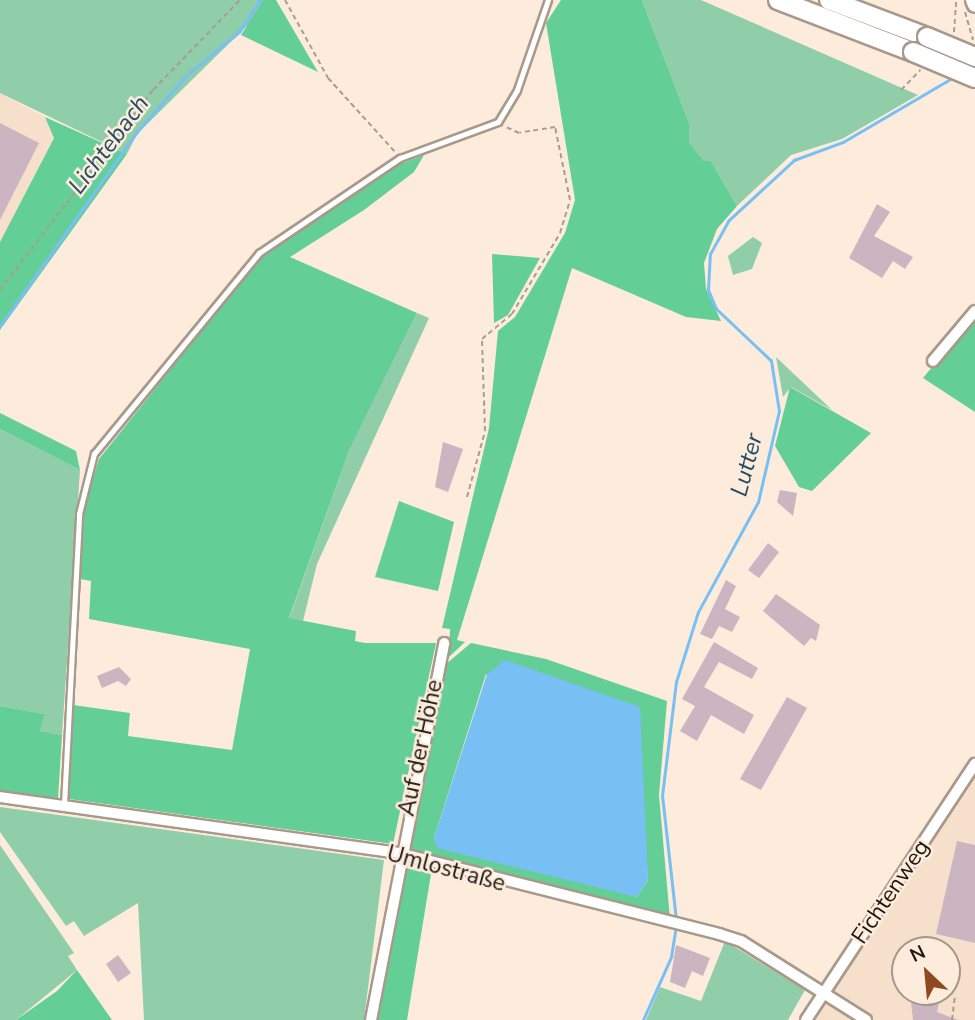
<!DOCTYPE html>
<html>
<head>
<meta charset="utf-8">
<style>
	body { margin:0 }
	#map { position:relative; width:975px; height:1020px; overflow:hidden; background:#fdecdc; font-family:"Nunito Sans",sans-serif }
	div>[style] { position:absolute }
	.built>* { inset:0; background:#f7e0cb }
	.green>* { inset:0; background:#8fcea9 }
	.forest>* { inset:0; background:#63ce95 }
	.water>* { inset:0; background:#78c0f3 }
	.stream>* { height:2.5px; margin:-1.25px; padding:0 1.25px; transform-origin:1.25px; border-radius:1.25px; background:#78c0f3 }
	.building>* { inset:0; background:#cbb5c0 }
	.path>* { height:2px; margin-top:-1px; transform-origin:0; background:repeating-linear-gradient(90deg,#a99c91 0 5px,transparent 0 8.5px) }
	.roads { filter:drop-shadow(2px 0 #a8998a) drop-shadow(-2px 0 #a8998a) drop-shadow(0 2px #a8998a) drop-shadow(0 -2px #a8998a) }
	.lane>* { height:4.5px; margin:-2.25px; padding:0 2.25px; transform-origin:2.25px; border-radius:2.25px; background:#fff }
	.street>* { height:10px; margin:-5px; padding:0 5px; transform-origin:5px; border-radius:5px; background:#fff }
	.secondary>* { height:14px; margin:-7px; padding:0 7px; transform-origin:7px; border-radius:7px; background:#fff }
	.highway>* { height:18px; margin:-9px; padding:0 9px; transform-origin:9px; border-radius:9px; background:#fff }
	.bridges { filter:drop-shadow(2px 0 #a8998a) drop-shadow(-2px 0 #a8998a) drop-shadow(0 2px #a8998a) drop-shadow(0 -2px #a8998a) }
	.highway-bridge>* { height:18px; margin:-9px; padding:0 9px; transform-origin:9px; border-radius:9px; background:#fff }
	span { translate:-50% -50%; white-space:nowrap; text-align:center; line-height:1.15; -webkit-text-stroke:5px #fdecdc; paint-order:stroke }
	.street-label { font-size:23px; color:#1d1712 }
	.water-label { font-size:24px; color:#254c67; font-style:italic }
	.north { position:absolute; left:891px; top:936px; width:70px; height:70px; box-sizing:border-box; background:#fdecdc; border:2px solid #a3978b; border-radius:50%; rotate:334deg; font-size:19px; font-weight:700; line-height:28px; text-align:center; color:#1d1712 }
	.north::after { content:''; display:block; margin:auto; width:24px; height:32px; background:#8f4921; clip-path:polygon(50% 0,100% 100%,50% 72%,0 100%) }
</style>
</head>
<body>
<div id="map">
	<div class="built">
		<div style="clip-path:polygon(0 93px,45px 117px,54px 137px,0 242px)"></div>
		<div style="clip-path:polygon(evenodd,975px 772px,975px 1020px,810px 1020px,873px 928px,975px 772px,905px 950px,947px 950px,947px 992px,905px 992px,905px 950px)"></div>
	</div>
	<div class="green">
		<div style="clip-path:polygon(0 0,263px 0,257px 16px,137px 134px,127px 154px,0 93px)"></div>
		<div style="clip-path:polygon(642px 0,701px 0,918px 95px,842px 139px,791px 155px,737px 206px,711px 161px,703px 162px,689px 142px,689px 123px)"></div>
		<div style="clip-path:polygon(753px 237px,762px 243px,752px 269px,733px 275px,728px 256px)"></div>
		<div style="clip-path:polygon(417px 313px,429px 318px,317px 564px,303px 621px,289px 619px,349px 451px)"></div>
		<div style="clip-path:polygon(776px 357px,832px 410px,791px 387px,783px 397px)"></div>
		<div style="clip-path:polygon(0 429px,80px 470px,62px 735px,39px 731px,43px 714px,0 706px)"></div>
		<div style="clip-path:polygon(0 807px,384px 860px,364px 1020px,144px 1020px,138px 903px,84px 936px,74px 921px,66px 926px,0 832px)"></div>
		<div style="clip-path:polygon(0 845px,74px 953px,68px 956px,77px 970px,16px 1020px,0 1020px)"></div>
		<div style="clip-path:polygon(725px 941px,805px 990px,788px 1020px,646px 1020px,660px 987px,701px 1001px)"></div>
	</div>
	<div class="forest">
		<div style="clip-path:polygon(263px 0,276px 0,318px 72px,241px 35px)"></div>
		<div style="clip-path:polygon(561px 0,642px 0,689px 123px,689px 142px,703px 161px,711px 161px,737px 206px,717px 229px,704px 263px,706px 289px,721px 321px,686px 317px,572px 268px,457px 640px,465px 642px,449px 657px,450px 629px,442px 628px,489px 428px,498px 331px,515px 317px,565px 233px,575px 200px,546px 23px)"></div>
		<div style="clip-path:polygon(45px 117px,127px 154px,0 330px,0 242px,54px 138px)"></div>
		<div style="clip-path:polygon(424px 155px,414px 172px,364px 210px,290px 257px,417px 313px,349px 451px,289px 618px,356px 631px,355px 641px,365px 643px,436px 643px,393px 844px,69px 799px,73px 705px,130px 713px,128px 736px,232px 750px,250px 649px,89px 619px,91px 581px,80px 579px,84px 507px,99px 459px,260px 258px,395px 166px)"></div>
		<div style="clip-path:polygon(492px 254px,540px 258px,508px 315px,494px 323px)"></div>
		<div style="clip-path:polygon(975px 315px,975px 412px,923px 378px)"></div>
		<div style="clip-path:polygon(790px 387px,871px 433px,812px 491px,799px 487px,775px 446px)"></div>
		<div style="clip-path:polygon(0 413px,76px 451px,80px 470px,0 429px)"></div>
		<div style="clip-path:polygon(399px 501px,454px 522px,438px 591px,375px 577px)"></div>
		<div style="clip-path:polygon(evenodd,471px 643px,546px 659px,667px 701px,659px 795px,670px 919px,404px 850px,446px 664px,471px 643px,486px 674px,641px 805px,648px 880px,637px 897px,434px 838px,486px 674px)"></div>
		<div style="clip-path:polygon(0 706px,44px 714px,40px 731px,62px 735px,58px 799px,0 791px)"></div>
		<div style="clip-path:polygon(400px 865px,431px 874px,407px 1020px,375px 1020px)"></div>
		<div style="clip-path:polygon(77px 970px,112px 1020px,16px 1020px,57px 991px)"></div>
	</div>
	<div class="water">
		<div style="clip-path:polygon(505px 660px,640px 707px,648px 880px,637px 897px,437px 848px,434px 838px,487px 674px)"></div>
	</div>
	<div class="stream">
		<div style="left:0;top:326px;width:236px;rotate:-54.8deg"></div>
		<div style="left:136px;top:133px;width:76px;rotate:-48.7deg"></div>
		<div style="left:186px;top:76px;width:69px;rotate:-39.7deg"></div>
		<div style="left:239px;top:32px;width:38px;rotate:-57deg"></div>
		<div style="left:676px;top:920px;width:125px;rotate:-96.4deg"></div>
		<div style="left:662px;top:796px;width:115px;rotate:-83deg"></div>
		<div style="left:676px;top:682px;width:73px;rotate:-72.6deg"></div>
		<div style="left:698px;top:612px;width:125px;rotate:-61.4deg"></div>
		<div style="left:758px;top:502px;width:93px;rotate:-77deg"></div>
		<div style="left:779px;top:411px;width:51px;rotate:-99.1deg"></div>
		<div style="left:771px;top:361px;width:76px;rotate:-136.6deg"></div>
		<div style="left:716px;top:309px;width:21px;rotate:-113deg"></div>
		<div style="left:708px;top:290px;width:36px;rotate:-87deg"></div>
		<div style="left:710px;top:254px;width:38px;rotate:-61deg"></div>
		<div style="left:728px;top:221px;width:90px;rotate:-42.7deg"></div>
		<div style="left:794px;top:160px;width:52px;rotate:-20.2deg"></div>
		<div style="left:843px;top:142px;width:129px;rotate:-30.4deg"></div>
		<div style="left:643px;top:1020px;width:69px;rotate:-66deg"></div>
		<div style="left:671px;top:957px;width:30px;rotate:-81deg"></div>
	</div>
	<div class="building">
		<div style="clip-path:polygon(0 123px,39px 143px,0 220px)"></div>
		<div style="clip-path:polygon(877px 204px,890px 212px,874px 236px,913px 257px,905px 269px,893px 261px,882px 278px,849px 258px)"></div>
		<div style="clip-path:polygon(443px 442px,463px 449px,448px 492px,435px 487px)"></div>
		<div style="clip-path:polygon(780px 490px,797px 493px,793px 516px,777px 502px)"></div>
		<div style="clip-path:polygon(768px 543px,779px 552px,759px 578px,748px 570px)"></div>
		<div style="clip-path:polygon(726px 580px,736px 586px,725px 609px,740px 617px,732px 632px,719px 626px,712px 639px,700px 634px)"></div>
		<div style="clip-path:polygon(776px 594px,820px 625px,816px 641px,811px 638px,804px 646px,763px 611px)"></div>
		<div style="clip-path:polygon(714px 642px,758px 668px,752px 679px,719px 662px,704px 687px,754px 715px,744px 734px,711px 715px,697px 741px,680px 731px,695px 706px,682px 699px)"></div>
		<div style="clip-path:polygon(119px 667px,131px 679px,126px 686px,118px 681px,102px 688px,97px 676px)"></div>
		<div style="clip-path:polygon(787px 697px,807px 708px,761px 790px,740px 779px)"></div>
		<div style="clip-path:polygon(957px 841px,975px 845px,975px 943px,936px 934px)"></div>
		<div style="clip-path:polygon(676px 945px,710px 958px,703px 976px,692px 971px,685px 988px,670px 982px)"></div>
		<div style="clip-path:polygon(118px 955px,131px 973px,118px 982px,106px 964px)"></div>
		<div style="clip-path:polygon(910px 992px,941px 992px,937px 1012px,958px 1020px,913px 1020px)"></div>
	</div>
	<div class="path">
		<div style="left:285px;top:0;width:89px;rotate:61.1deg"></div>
		<div style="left:328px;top:78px;width:100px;rotate:47.8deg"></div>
		<div style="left:965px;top:12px;width:29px;rotate:74deg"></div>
		<div style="left:954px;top:32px;width:32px;rotate:-86deg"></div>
		<div style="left:901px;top:90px;width:28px;rotate:-46deg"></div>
		<div style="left:0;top:290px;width:252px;rotate:-52.6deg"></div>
		<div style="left:153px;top:90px;width:125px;rotate:-46deg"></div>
		<div style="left:467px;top:497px;width:68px;rotate:-74.7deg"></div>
		<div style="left:485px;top:431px;width:92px;rotate:-91.9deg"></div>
		<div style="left:482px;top:339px;width:39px;rotate:-40deg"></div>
		<div style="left:512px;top:314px;width:94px;rotate:-59.3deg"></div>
		<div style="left:560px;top:233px;width:34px;rotate:-73deg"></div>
		<div style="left:570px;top:200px;width:75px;rotate:-101.6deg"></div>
		<div style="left:555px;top:127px;width:36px;rotate:171deg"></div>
		<div style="left:519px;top:133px;width:17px;rotate:-155deg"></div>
		<div style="left:952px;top:1020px;width:24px;rotate:-83deg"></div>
	</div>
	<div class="roads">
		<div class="lane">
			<div style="left:64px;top:804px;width:290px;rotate:-87deg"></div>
			<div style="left:79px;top:514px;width:62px;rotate:-76deg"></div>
			<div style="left:94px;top:454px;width:260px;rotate:-50.6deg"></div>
			<div style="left:259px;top:253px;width:170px;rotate:-34deg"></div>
			<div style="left:400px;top:158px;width:104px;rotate:-20.2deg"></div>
			<div style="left:498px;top:122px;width:37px;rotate:-59deg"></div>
			<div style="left:517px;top:90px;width:95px;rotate:-71deg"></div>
		</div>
		<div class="street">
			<div style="left:933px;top:361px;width:65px;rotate:-50deg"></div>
			<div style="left:0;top:797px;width:403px;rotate:8deg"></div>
			<div style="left:399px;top:853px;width:330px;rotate:14.2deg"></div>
			<div style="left:719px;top:934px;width:23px;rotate:18deg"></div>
			<div style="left:741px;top:941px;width:148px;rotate:32.3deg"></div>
			<div style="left:371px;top:1020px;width:384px;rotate:-79deg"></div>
			<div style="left:806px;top:1020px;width:307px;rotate:-56.6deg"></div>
		</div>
		<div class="secondary">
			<div style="left:973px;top:0;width:5px;rotate:68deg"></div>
		</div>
		<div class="highway">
			<div style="left:778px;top:0;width:145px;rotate:21.1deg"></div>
			<div style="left:829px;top:0;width:105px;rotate:20.7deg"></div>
		</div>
	</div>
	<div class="bridges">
		<div class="highway-bridge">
			<div style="left:927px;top:37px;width:52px;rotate:22.6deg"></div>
			<div style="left:913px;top:52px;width:67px;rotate:22.8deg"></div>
		</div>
	</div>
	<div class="street-label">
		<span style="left:421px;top:748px;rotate:-78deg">Auf der Höhe</span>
		<span style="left:446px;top:869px;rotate:15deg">Umlostraße</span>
		<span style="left:891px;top:892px;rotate:-56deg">Fichtenweg</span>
	</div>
	<div class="water-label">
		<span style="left:109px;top:145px;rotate:-53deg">Lichtebach</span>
		<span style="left:747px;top:465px;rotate:-75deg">Lutter</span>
	</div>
	<div class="north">N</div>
</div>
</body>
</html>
